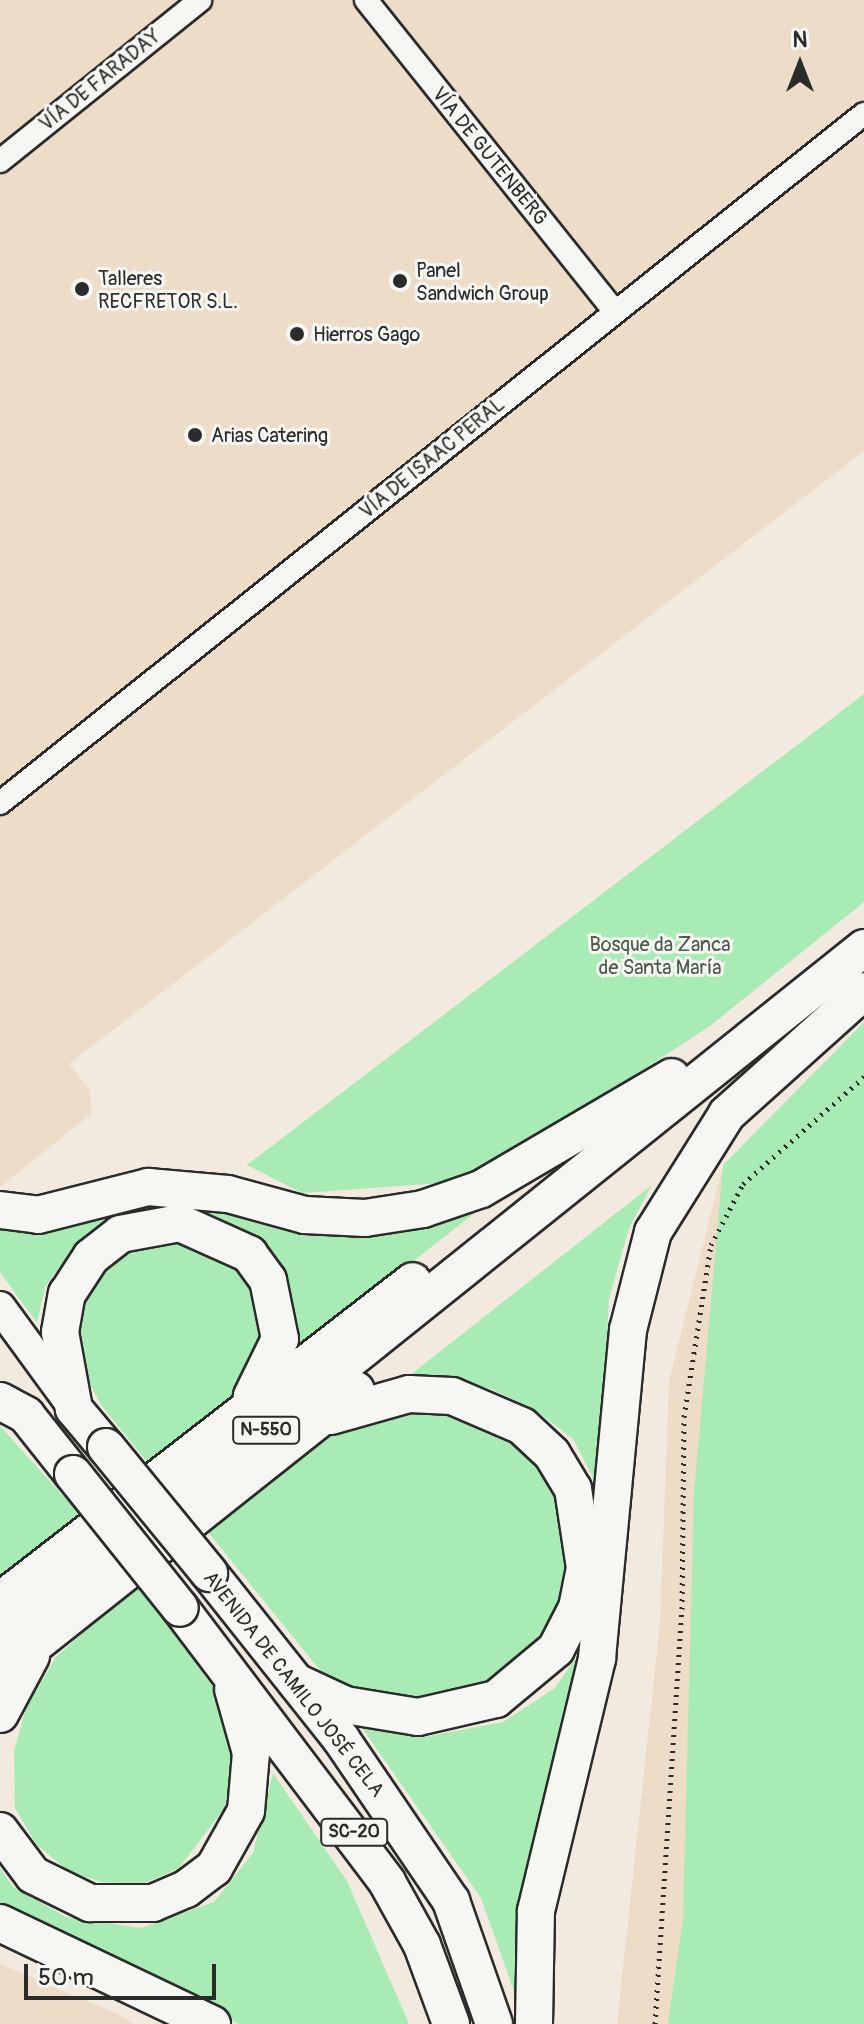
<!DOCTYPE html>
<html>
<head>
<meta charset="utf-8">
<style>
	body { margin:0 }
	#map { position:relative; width:864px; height:2024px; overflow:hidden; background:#f2eadf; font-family:Pangolin,sans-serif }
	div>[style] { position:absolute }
	.built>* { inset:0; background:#eddcc8 }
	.green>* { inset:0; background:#a9ebb4 }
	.path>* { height:5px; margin-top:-2.5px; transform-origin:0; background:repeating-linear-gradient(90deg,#2b2b2b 0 2px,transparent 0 8px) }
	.roads { filter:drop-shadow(2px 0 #2b2b2b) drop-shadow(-2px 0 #2b2b2b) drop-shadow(0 2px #2b2b2b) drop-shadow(0 -2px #2b2b2b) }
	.minor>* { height:22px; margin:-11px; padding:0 11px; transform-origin:11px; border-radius:11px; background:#f6f6f2 }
	.secondary>* { height:30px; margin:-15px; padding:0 15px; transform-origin:15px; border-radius:15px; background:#f6f6f2 }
	.trunk>* { height:36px; margin:-18px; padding:0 18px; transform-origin:18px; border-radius:18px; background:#f6f6f2 }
	.bridges { filter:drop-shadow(2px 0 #2b2b2b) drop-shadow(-2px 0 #2b2b2b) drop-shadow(0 2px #2b2b2b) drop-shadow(0 -2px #2b2b2b) }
	.trunk-bridge>* { height:36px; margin:-18px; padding:0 18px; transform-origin:18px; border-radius:18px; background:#f6f6f2 }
	.dots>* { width:22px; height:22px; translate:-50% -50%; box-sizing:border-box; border:4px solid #f6f6f2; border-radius:50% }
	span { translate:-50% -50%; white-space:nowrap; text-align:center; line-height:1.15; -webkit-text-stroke:6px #f6f6f2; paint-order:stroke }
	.shield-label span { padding:2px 6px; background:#f6f6f2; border:2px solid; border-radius:6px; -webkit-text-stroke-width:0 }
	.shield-label { font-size:18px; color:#2b2b2b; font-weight:700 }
	.street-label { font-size:20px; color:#2b2b2b }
	.poi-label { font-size:20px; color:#2b2b2b }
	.left { translate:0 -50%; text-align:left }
	.park-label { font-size:20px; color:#4a5b4d }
	.north { position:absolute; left:760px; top:24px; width:80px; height:80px; -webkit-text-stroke:6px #f6f6f2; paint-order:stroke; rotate:0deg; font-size:22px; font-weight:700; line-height:32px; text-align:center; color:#2b2b2b }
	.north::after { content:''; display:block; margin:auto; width:28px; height:36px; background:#2b2b2b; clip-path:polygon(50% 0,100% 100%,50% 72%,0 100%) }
	.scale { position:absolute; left:24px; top:1964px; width:192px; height:36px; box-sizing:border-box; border:4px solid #2b2b2b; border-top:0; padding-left:10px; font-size:24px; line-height:28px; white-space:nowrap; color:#2b2b2b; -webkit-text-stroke:6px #f6f6f2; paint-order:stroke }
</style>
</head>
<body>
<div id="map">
	<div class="built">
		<div style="clip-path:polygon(0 0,864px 0,864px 451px,69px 1064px,90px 1090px,91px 1114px,0 1187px)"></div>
		<div style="clip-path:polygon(864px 1045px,864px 2024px,617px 2024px,660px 1623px,669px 1382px,723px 1166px)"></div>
		<div style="clip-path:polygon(0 1964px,120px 2015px,134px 2024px,0 2024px)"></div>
	</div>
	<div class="green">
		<div style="clip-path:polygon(864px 694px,864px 902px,710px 1026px,523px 1148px,443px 1183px,302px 1193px,247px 1165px)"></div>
		<div style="clip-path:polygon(864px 1022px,864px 2024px,668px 2024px,683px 1918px,694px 1493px,723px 1165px)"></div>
		<div style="clip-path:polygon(652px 1185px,629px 1228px,609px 1299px,599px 1489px,573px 1439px,534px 1409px,489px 1388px,405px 1379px)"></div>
		<div style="clip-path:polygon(504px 1190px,286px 1361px,283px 1294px,169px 1209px,102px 1222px,80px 1240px,45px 1287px,37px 1323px,0 1272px,0 1227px,40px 1232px,146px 1202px,202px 1206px,295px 1229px)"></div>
		<div style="clip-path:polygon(147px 1233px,223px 1250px,254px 1282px,265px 1335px,239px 1394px,153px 1469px,101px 1405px,75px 1355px,79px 1294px,93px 1270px)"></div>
		<div style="clip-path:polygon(407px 1406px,471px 1409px,514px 1435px,567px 1498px,573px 1602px,513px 1674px,423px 1704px,361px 1697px,323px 1674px,200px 1522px,302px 1443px)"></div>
		<div style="clip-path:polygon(0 1426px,86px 1521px,0 1575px)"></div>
		<div style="clip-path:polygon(137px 1584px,213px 1687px,234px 1737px,232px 1774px,224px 1809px,178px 1869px,142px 1884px,102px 1882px,70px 1872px,37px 1845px,15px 1808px,14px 1751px,26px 1708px,56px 1657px)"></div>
		<div style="clip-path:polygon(580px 1652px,524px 1881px,519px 2005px,481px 1898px,360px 1725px,424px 1737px,503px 1722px,555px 1688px)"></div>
		<div style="clip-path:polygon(273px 1773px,347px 1881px,409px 2024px,239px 2024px,0 1909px,0 1868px,13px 1887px,66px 1917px,141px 1928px,214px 1902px,253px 1853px)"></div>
	</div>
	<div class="path">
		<div style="left:655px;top:2024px;width:416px;rotate:-86.3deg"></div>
		<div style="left:682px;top:1609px;width:192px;rotate:-89.4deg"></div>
		<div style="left:684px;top:1417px;width:174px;rotate:-81.1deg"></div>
		<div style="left:711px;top:1245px;width:69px;rotate:-62.3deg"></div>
		<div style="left:743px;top:1184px;width:162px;rotate:-41.5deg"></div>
	</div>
	<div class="roads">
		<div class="minor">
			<div style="left:366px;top:0;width:399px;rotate:51.4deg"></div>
			<div style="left:0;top:161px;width:257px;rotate:-38.8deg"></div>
			<div style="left:0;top:803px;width:1105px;rotate:-38.57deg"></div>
		</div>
		<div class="secondary">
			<div style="left:0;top:1307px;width:120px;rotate:53.8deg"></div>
		</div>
		<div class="trunk">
			<div style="left:0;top:1210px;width:38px;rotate:7deg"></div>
			<div style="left:38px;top:1215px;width:114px;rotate:-14.3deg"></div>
			<div style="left:148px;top:1187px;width:80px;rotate:5deg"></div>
			<div style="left:228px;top:1194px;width:80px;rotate:15.3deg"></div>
			<div style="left:305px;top:1215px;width:60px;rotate:2.9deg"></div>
			<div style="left:365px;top:1218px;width:59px;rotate:-8.8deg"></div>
			<div style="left:423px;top:1209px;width:61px;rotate:-19deg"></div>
			<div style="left:481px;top:1189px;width:221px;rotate:-30.4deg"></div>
			<div style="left:0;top:1401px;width:30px;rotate:28deg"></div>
			<div style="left:26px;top:1415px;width:75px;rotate:51.5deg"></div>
			<div style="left:106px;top:1447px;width:50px;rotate:-130.1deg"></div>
			<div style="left:74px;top:1409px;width:78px;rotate:-100.3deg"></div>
			<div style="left:60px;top:1332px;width:39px;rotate:-80deg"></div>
			<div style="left:67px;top:1294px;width:44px;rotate:-57deg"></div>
			<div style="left:91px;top:1257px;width:37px;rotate:-38deg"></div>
			<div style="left:120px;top:1234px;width:61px;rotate:-10.4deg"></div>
			<div style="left:180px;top:1223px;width:76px;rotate:24.2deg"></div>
			<div style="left:249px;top:1254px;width:32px;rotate:54deg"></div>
			<div style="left:268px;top:1280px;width:60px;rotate:78.5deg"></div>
			<div style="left:280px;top:1339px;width:64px;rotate:116.2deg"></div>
			<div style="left:209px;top:1573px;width:212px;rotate:51.5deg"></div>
			<div style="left:341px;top:1739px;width:196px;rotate:55.8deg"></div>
			<div style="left:451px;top:1901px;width:130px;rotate:70.7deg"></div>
			<div style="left:0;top:1601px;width:522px;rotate:-37.77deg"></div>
			<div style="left:180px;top:1608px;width:343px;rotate:52.9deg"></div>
			<div style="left:387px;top:1882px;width:72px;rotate:60.9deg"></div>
			<div style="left:422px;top:1945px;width:84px;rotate:69.8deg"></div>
			<div style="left:0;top:1640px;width:1107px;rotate:-38.69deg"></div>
			<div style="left:0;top:1672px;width:454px;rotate:-38.4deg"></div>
			<div style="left:296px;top:1682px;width:54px;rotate:25.1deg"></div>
			<div style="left:345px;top:1705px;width:74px;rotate:9.3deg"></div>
			<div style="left:418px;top:1717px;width:80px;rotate:-13deg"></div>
			<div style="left:496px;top:1699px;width:78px;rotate:-39.8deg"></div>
			<div style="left:556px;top:1649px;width:46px;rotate:-62.9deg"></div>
			<div style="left:577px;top:1608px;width:41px;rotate:-78.7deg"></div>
			<div style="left:585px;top:1568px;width:80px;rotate:-98.6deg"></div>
			<div style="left:573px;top:1489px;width:41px;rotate:-121deg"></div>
			<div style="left:552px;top:1454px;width:41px;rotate:-137deg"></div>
			<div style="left:522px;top:1426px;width:76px;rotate:-156.8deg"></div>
			<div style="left:452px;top:1396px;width:43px;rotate:-177.3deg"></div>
			<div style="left:409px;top:1394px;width:81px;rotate:164.2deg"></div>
			<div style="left:0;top:1714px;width:66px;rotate:-61.9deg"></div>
			<div style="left:0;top:1831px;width:55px;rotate:53.1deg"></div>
			<div style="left:33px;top:1875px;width:64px;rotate:26.2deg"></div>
			<div style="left:90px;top:1903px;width:63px"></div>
			<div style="left:153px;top:1903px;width:36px;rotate:-23deg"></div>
			<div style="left:186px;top:1889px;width:35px;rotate:-37deg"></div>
			<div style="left:214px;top:1868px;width:65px;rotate:-60.7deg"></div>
			<div style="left:246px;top:1811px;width:58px;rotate:-85.1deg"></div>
			<div style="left:251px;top:1753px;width:66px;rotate:-105.7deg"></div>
			<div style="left:0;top:1923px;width:235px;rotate:25.5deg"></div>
			<div style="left:534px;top:2024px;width:113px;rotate:-89deg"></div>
			<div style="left:536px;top:1911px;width:260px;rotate:-76.4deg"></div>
			<div style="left:597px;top:1658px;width:329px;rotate:-84.6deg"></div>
			<div style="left:628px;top:1330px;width:101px;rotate:-75.7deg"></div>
			<div style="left:653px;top:1232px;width:139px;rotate:-57.9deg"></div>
			<div style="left:727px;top:1114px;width:184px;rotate:-41.9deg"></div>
		</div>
	</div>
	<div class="bridges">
		<div class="trunk-bridge">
			<div style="left:106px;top:1447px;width:163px;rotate:50.7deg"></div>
			<div style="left:73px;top:1474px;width:171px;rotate:51.4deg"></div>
		</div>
	</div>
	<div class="dots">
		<div style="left:400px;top:281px;background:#2b2b2b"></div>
		<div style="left:82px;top:289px;background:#2b2b2b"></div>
		<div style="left:297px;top:334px;background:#2b2b2b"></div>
		<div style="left:195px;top:435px;background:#2b2b2b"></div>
	</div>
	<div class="shield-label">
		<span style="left:266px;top:1430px">N-550</span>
		<span style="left:354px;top:1832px">SC-20</span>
	</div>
	<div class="street-label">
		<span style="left:100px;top:80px;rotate:-39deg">VÍA DE FARADAY</span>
		<span style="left:490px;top:156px;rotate:51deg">VÍA DE GUTENBERG</span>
		<span style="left:432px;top:458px;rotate:-39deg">VÍA DE ISAAC PERAL</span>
		<span style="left:294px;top:1684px;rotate:52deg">AVENIDA DE CAMILO JOSÉ CELA</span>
	</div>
	<div class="poi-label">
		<span class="left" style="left:416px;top:282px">Panel<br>Sandwich Group</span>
		<span class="left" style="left:98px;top:290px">Talleres<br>RECFRETOR S.L.</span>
		<span class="left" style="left:313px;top:334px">Hierros Gago</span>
		<span class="left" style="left:211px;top:435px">Arias Catering</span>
	</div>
	<div class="park-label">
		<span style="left:660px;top:956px">Bosque da Zanca<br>de Santa María</span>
	</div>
	<div class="north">N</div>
	<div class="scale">50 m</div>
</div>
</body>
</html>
